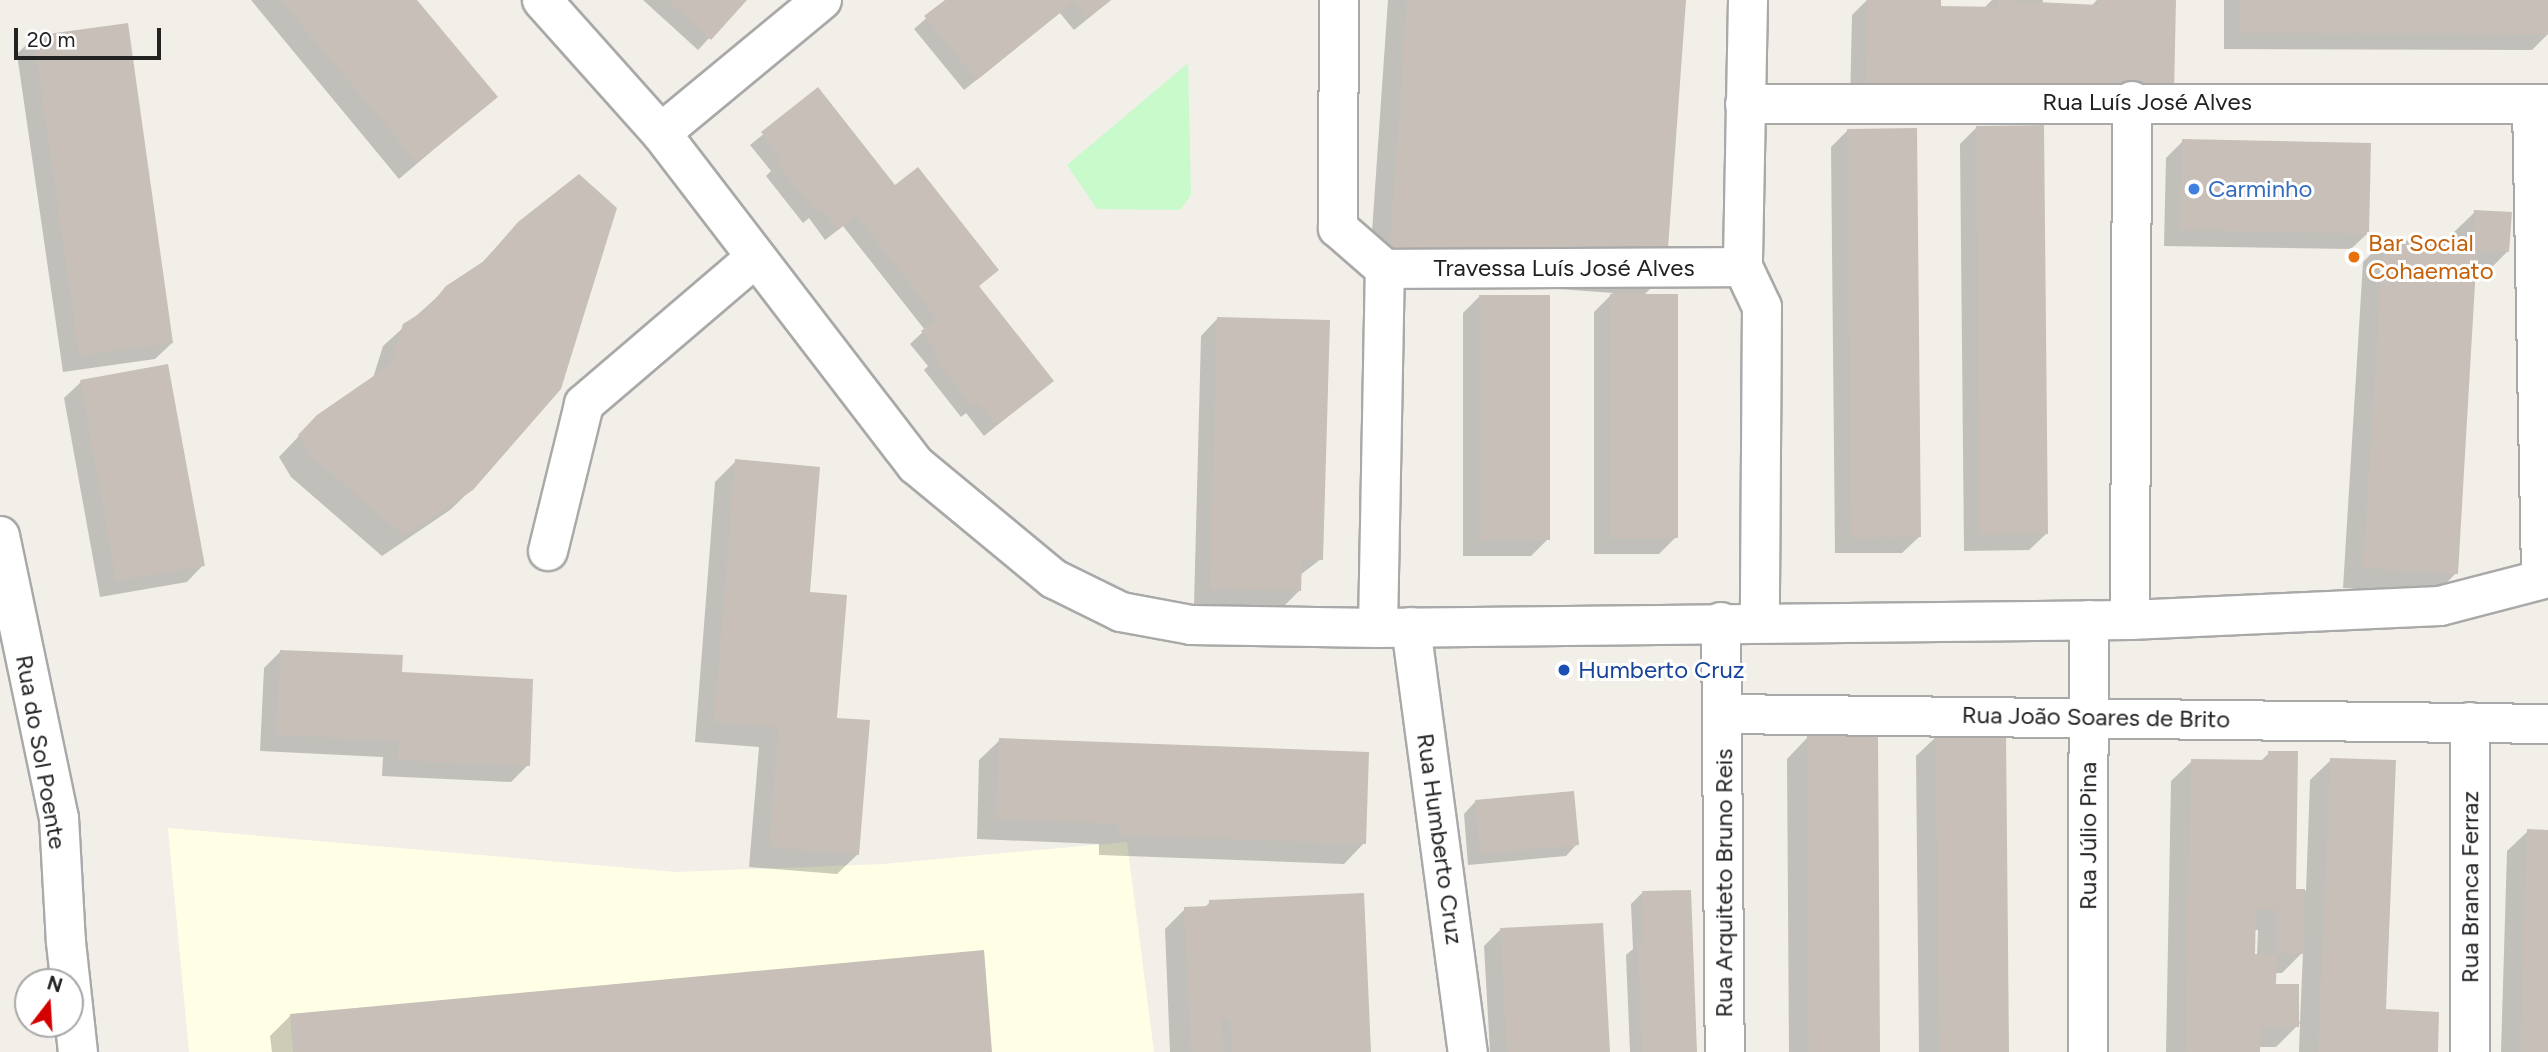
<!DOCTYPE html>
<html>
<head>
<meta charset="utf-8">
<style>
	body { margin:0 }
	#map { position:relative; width:2548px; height:1052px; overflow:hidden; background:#f2efe9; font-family:Figtree,sans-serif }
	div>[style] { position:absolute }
	.education>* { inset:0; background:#ffffe5 }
	.park>* { inset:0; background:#c8facc }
	.shadow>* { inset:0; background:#0003 }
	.building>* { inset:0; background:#c7bfb8 }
	.roads { filter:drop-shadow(2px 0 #a9a9a9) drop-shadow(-2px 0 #a9a9a9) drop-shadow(0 2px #a9a9a9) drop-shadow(0 -2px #a9a9a9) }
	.minor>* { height:38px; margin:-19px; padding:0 19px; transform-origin:19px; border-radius:19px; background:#fff }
	.tertiary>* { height:38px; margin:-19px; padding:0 19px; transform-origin:19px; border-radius:19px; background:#fff }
	.dots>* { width:19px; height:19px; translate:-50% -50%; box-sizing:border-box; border:4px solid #fff; border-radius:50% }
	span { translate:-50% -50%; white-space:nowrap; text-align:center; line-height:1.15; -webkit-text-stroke:6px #fff; paint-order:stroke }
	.street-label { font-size:24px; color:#222 }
	.shop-label { font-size:24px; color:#366cbe }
	.left { translate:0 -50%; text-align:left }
	.food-label { font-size:24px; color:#c56008 }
	.transit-label { font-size:24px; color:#164399 }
	.north { position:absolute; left:14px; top:968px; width:70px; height:70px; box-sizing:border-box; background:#fff; border:2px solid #a7a7a7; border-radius:50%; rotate:17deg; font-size:19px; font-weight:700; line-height:28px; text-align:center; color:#222 }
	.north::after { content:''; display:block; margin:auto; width:24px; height:32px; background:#d40000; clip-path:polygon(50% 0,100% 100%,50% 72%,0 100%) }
	.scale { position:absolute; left:14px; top:28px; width:147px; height:32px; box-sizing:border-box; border:4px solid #222; border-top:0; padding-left:9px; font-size:21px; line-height:24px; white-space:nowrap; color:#222; -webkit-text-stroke:5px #fff; paint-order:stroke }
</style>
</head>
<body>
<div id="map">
	<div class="education">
		<div style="clip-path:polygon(168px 828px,676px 872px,884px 864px,1127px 842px,1154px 1052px,189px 1052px)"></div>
	</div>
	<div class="park">
		<div style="clip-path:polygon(1188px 63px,1191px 195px,1180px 210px,1097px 209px,1067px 165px)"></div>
	</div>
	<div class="shadow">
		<div style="clip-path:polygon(251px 0,415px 0,495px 97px,399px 179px)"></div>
		<div style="clip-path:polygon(643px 0,745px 0,698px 50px)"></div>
		<div style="clip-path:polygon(947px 0,1111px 0,1074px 30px,1060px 13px,964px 90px,914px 29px)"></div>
		<div style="clip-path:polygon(1388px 0,1684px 0,1664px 275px,1644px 295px,1676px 537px,1659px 554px,1594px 554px,1594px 312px,1613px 293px,1369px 275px)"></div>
		<div style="clip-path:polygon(1867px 0,1939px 0,1940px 8px,1984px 8px,1992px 0,2043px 0,2042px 6px,2090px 7px,2097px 0,2174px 0,1850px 103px,1852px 15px)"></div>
		<div style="clip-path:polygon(2224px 0,2548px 0,2548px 34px,2532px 50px,2224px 49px)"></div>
		<div style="clip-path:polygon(34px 37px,172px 343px,155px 359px,63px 372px,17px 54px)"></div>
		<div style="clip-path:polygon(818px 90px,895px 187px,996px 270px,978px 287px,1052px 380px,984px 436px,966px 413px,961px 417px,924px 370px,928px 366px,910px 344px,925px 330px,843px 226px,825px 240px,809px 218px,803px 223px,766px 176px,771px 171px,750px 145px)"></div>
		<div style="clip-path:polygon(1976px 128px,2046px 534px,2029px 550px,1964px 551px,1960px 144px)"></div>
		<div style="clip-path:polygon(1848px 130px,1919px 537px,1902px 553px,1835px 553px,1831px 147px)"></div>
		<div style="clip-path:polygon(2183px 141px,2368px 233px,2351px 249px,2164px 246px,2166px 158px)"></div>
		<div style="clip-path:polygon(2475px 212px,2507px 252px,2487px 272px,2474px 271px,2456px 573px,2436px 594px,2343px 588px,2363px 262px,2384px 241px,2454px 246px,2454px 232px)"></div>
		<div style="clip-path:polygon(519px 223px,472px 489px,450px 510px,382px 556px,291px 477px,279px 457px,318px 416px,373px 378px,383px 346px,447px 288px,478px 267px)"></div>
		<div style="clip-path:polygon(1480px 296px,1548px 539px,1531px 556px,1463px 556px,1463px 313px)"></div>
		<div style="clip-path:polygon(1217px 319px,1321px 559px,1300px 575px,1299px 591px,1283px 607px,1194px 605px,1201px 336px)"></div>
		<div style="clip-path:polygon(81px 382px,203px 565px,187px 582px,100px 597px,64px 398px)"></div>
		<div style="clip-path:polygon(736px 461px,808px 594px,858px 854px,837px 874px,749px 867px,759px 747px,695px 742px,715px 482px)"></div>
		<div style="clip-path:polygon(280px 652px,400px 674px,528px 765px,511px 782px,382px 776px,383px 757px,260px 751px,264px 668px)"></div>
		<div style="clip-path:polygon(1937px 736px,2007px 1052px,1919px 1052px,1916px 756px)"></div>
		<div style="clip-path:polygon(1807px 738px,1878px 1052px,1789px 1052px,1787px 759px)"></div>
		<div style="clip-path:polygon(1000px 740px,1364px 843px,1344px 864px,1099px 855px,1099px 844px,977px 839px,979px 760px)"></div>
		<div style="clip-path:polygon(evenodd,2269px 753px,2294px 890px,2306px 891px,2310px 780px,2331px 760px,2384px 1011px,2436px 1052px,2299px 1052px,2300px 1023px,2276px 1047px,2259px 1047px,2259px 1052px,2166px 1052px,2171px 781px,2192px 761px,2260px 762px,2269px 753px,2254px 930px,2258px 930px,2257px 956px,2253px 956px,2254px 930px,2269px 753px,2303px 952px,2300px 1022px,2297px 1022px,2275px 986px,2275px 973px,2282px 973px,2303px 952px)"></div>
		<div style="clip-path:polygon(1475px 802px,1577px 844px,1566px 856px,1468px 865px,1464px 814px)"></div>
		<div style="clip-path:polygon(2528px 831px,2548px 832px,2548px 1052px,2501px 1052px,2507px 851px)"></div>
		<div style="clip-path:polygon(1642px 893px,1696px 1052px,1630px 1052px,1626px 955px,1633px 949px,1631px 904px)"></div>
		<div style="clip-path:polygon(1210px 902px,1369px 1052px,1170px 1052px,1165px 929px,1185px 909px,1204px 908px)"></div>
		<div style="clip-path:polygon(1500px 930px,1608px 1052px,1490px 1052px,1484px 946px)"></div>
		<div style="clip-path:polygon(291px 1015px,991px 1052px,272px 1052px,270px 1036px)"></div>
	</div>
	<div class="building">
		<div style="clip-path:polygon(281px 0,417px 0,498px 97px,417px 163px)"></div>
		<div style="clip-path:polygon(667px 0,747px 0,711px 40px)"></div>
		<div style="clip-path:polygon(945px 0,1111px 0,1086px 19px,1073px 2px,977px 80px,924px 16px)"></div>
		<div style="clip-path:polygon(1407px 0,1686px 0,1666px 276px,1389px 255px)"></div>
		<div style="clip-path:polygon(1868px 0,1941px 0,1941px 6px,1998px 7px,1998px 0,2099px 5px,2099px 0,2176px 0,2174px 93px,1866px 87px)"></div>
		<div style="clip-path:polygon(2240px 0,2548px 0,2548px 34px,2240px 33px)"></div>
		<div style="clip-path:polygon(128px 23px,173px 343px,79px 356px,33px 36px)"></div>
		<div style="clip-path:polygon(818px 87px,895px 185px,918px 167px,999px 270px,979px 286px,1054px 381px,996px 426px,978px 403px,973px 407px,934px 358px,939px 354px,921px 331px,937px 319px,856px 215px,838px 230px,821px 208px,816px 213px,777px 163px,782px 159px,761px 132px)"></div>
		<div style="clip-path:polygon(2044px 125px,2048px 534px,1980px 535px,1976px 126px)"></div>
		<div style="clip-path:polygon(1917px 128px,1921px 537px,1851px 538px,1847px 129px)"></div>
		<div style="clip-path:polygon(2182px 139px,2371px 143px,2369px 234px,2180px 230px)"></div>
		<div style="clip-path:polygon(579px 174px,617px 208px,561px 389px,473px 490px,404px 536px,311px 456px,298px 435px,317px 415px,391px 364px,403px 324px,427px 309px,446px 286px,484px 261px,518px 222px)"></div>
		<div style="clip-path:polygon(2474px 210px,2512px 212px,2509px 252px,2477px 250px,2458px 574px,2363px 568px,2383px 239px,2472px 245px)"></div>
		<div style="clip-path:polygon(1610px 294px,1678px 294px,1678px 538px,1610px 538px)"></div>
		<div style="clip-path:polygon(1479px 295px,1550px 295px,1550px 540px,1479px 540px)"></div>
		<div style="clip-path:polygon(1217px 317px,1330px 320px,1323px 560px,1302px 559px,1301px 591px,1210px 589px)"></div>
		<div style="clip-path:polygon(168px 364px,205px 566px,116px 581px,80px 380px)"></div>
		<div style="clip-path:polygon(735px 459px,820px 467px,810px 592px,847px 595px,837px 718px,870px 720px,859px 855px,769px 847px,778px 727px,714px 722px)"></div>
		<div style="clip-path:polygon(280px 650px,403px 655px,402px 672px,533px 679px,530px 766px,397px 760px,399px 741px,276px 735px)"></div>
		<div style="clip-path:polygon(1936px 734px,2006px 734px,2009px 1052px,1939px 1052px)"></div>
		<div style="clip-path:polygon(1807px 736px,1878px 736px,1880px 1052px,1809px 1052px)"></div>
		<div style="clip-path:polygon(999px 738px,1369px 752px,1366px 844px,1118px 835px,1119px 824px,996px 819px)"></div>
		<div style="clip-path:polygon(2268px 751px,2298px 751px,2296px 889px,2305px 889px,2304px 954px,2277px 953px,2277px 910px,2256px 910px,2255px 954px,2277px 955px,2276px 984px,2299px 984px,2299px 1027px,2261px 1027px,2260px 1052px,2185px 1052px,2191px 759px,2268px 760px)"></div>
		<div style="clip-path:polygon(2330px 758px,2396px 760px,2386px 1009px,2439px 1012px,2438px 1052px,2318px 1052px)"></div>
		<div style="clip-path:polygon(1574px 791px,1579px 845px,1480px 854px,1475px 800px)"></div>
		<div style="clip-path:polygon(2527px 829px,2548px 830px,2548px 1052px,2520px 1052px)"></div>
		<div style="clip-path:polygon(1691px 890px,1697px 1052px,1642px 1052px,1637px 942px,1644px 941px,1642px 891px)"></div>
		<div style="clip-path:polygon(1364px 893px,1371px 1052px,1232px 1052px,1230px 1018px,1222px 1018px,1224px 1052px,1191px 1052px,1184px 907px,1209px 906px,1209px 900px)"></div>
		<div style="clip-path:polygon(1603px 923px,1610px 1052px,1507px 1052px,1500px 928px)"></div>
		<div style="clip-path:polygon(984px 950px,992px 1052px,293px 1052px,290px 1014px)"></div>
	</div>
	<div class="roads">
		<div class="minor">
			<div style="left:542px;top:0;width:178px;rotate:48.2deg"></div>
			<div style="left:661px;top:133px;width:419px;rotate:52.5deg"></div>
			<div style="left:916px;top:465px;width:179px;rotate:39.6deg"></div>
			<div style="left:1054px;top:579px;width:75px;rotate:26.2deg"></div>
			<div style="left:1121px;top:612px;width:71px;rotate:10.5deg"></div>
			<div style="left:1191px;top:625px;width:187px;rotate:0.9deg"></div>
			<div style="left:1378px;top:628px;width:752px;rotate:-0.61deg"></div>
			<div style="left:2130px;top:620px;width:310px;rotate:-2.6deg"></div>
			<div style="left:2440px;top:606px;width:112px;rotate:-14.5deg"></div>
			<div style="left:1339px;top:0;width:228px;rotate:90.3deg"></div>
			<div style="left:1338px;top:228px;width:62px;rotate:41.1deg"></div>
			<div style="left:1748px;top:0;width:267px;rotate:91.1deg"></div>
			<div style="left:1743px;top:267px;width:44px;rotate:64.6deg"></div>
			<div style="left:1762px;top:307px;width:315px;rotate:90.4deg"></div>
			<div style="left:1745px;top:104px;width:803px"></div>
			<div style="left:2532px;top:104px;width:475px;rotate:88.9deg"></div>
			<div style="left:661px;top:133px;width:209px;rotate:-39.6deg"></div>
			<div style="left:1385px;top:269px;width:358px;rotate:-0.3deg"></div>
			<div style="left:548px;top:551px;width:151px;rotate:-76.2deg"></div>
			<div style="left:584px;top:404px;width:225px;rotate:-40.5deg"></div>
			<div style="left:2130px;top:620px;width:519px;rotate:-89.78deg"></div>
			<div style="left:1721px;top:622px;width:430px;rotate:89.5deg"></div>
			<div style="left:1411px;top:627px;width:429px;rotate:82.4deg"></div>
			<div style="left:1378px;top:628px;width:359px;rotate:-88.9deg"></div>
			<div style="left:1723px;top:714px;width:825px;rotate:0.69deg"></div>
			<div style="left:2470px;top:722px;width:330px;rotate:90deg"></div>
			<div style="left:2088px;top:1052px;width:432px;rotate:-89.9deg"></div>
		</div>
		<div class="tertiary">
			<div style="left:0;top:536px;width:288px;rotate:78.2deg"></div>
			<div style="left:59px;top:818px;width:124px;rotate:86.8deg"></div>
			<div style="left:66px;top:942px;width:111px;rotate:83.8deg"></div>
		</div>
	</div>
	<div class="dots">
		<div style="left:2194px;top:189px;background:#3f7fe0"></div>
		<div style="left:2354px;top:257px;background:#e8710a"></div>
		<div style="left:1564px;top:670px;background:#1a4fb4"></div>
	</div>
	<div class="street-label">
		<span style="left:2147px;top:102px">Rua Luís José Alves</span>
		<span style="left:1564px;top:268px">Travessa Luís José Alves</span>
		<span style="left:2096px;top:717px;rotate:1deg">Rua João Soares de Brito</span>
		<span style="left:41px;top:752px;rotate:80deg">Rua do Sol Poente</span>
		<span style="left:2088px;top:836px;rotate:-90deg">Rua Júlio Pina</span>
		<span style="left:1440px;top:839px;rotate:82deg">Rua Humberto Cruz</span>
		<span style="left:1724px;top:883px;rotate:-90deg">Rua Arquiteto Bruno Reis</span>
		<span style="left:2470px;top:887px;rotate:-90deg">Rua Branca Ferraz</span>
	</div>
	<div class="shop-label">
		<span class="left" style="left:2208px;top:189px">Carminho</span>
	</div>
	<div class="food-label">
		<span class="left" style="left:2368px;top:257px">Bar Social<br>Cohaemato</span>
	</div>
	<div class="transit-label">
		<span class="left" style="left:1578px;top:670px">Humberto Cruz</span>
	</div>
	<div class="north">N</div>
	<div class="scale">20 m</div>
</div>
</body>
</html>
